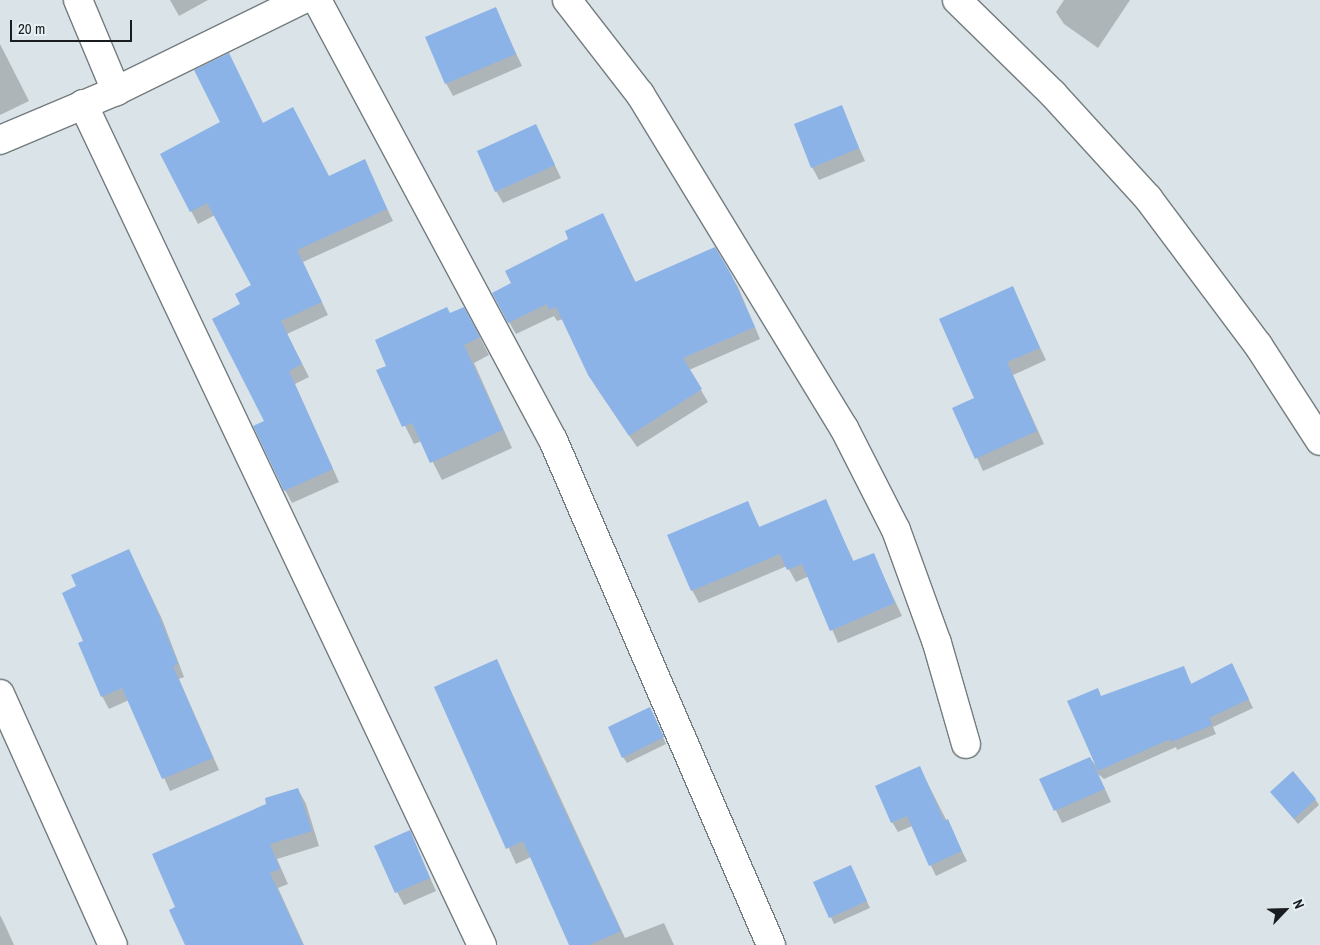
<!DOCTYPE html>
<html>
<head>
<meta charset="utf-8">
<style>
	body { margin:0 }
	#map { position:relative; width:1320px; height:945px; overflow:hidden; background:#dae3e7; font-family:"Archivo Narrow",sans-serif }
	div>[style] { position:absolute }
	.shadow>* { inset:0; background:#0003 }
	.building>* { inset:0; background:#8cb3e8 }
	.roads { filter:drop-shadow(1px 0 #737c7f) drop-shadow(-1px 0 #737c7f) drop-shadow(0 1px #737c7f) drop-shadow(0 -1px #737c7f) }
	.minor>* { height:28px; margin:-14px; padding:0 14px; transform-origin:14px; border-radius:14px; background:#fff }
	span { translate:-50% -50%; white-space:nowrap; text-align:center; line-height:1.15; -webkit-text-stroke:5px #e7f0f4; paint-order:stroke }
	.north { position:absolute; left:1260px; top:885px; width:50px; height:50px; -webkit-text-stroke:4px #e7f0f4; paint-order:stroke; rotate:66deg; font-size:14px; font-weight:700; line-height:20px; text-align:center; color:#1a1d1f }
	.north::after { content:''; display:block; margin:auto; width:18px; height:22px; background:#1a1d1f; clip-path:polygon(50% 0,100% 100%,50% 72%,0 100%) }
	.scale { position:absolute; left:10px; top:20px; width:122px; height:22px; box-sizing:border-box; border:2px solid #1a1d1f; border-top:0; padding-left:6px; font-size:15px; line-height:18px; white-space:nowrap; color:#1a1d1f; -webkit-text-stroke:4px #e7f0f4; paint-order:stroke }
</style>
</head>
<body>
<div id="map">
	<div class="shadow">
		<div style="clip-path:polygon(170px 0,208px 0,179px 16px)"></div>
		<div style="clip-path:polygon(1064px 0,1130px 0,1098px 48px,1064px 24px,1056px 12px)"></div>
		<div style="clip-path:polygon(495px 8px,522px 66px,453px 96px,446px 83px)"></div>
		<div style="clip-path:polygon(0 44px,29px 101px,0 115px)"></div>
		<div style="clip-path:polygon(841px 107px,865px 161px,819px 180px,812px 167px)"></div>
		<div style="clip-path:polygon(263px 124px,329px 177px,365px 161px,393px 221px,303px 262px,328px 315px,287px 334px,309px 377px,295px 384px,339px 482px,292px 503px,285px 490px,265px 422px,242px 304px,253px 286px,215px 215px,198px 224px,161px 154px)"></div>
		<div style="clip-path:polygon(536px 126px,561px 178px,503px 203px,496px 191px)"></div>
		<div style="clip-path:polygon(603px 215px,636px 283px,715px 249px,738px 287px,760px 339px,689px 370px,708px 402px,637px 447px,596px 387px,563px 319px,557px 321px,554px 316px,516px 334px,509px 322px,513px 283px)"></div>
		<div style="clip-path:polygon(1012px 288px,1046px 360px,1013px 375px,1044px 444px,983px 471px,954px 408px,976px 398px)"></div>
		<div style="clip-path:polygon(450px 315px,474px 326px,489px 355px,474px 363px,512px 448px,442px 480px,422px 441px,414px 444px,378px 371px,388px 367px)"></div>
		<div style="clip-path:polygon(825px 500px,854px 562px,873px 554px,902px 616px,838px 643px,809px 576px,796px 582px,787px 566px,699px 603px,692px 590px,747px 502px,760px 528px)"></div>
		<div style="clip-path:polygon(129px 550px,162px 619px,184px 677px,179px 679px,219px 770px,170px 791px,129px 700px,109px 709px,102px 696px,85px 641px,78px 587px)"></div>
		<div style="clip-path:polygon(497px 661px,625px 938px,664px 923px,674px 945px,570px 945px,531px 857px,516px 864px,436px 687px)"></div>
		<div style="clip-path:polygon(1183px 667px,1192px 685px,1236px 673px,1253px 708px,1213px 727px,1216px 734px,1177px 750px,1176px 747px,1104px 779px,1098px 774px,1111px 802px,1062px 823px,1041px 779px,1090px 758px,1098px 768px,1101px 697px)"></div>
		<div style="clip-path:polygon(653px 714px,666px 744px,627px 763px,623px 757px)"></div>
		<div style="clip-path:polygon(925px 778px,967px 861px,936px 876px,912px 826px,898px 832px,892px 822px)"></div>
		<div style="clip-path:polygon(298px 789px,306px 804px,319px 846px,277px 859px,288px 884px,278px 888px,304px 945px,186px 945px,177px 908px)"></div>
		<div style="clip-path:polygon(1271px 792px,1315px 799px,1319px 805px,1298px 824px)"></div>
		<div style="clip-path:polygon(409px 831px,436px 891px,404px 905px,397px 892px)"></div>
		<div style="clip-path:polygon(854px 873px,870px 908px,834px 924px,815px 883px)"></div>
		<div style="clip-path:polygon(0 915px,5px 925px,14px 945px,0 945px)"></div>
	</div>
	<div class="building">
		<div style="clip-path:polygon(496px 7px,516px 54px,445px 84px,425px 37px)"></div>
		<div style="clip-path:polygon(229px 53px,263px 123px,293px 107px,329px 176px,365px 159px,387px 209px,297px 250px,322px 302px,281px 321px,302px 364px,289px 371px,333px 469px,284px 491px,253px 426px,264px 421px,212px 319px,240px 304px,235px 294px,251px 285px,207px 203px,190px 212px,160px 154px,220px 122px,194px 70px)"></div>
		<div style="clip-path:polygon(842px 105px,859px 148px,811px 168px,794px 124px)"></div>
		<div style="clip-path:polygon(536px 124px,555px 165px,495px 192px,477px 151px)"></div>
		<div style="clip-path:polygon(603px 213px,635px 282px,715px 247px,731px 274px,755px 327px,683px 358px,702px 389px,629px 436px,588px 375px,556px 307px,549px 310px,547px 304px,508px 323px,492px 293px,511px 283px,505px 271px,568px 239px,565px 231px)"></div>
		<div style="clip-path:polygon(1013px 286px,1040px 348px,1007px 362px,1037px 431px,975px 459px,952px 408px,974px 398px,939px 319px)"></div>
		<div style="clip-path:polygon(447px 307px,450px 313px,464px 307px,480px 337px,464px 345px,503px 430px,430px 463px,412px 423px,402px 427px,376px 370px,386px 366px,375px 340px)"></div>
		<div style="clip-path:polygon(826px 499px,853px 561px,874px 553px,895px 603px,830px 631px,802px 564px,787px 570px,780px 554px,691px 591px,667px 535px,748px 501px,759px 527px)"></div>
		<div style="clip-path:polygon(129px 549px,155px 606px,178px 664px,173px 666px,213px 758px,162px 779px,122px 688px,101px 697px,78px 643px,83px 641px,62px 593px,76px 586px,71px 575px)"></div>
		<div style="clip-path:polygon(497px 659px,544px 767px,621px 931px,589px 945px,569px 945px,523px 841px,506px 849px,434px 687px)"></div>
		<div style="clip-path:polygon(1232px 663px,1249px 699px,1209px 718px,1212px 725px,1171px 742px,1170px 739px,1098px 771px,1067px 701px,1098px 688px,1101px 696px,1184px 666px,1191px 684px)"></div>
		<div style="clip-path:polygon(650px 707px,664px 737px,622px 758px,608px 727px)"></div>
		<div style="clip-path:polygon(1090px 757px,1105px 789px,1054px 811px,1039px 779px)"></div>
		<div style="clip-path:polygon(920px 766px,944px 821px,948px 819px,962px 851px,929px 866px,907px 816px,891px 823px,875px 786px)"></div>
		<div style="clip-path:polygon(1293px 771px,1316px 799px,1294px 819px,1270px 792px)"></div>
		<div style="clip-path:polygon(298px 788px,312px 831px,270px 844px,280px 869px,270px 873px,303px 945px,185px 945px,169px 910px,175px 907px,152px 854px,266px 804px,265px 798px)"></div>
		<div style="clip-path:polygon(410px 830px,430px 878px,395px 893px,374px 846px)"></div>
		<div style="clip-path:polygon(851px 865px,867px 901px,829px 918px,813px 882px)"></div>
	</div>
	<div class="roads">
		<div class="minor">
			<div style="left:78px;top:0;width:99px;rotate:67.3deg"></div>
			<div style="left:317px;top:0;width:499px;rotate:61.8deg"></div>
			<div style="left:553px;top:440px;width:550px;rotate:66.65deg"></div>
			<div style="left:567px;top:0;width:119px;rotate:52.2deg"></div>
			<div style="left:640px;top:94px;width:391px;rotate:58.6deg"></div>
			<div style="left:844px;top:428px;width:114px;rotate:63deg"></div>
			<div style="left:896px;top:530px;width:120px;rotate:70.1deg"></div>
			<div style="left:937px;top:643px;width:105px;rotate:74deg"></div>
			<div style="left:957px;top:0;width:134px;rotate:44.4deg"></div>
			<div style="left:1053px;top:94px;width:141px;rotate:47.6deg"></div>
			<div style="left:1148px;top:198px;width:184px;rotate:53.2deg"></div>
			<div style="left:1258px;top:345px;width:114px;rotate:57.1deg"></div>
			<div style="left:83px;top:104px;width:931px;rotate:64.62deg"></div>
			<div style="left:0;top:140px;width:126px;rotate:-22.9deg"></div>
			<div style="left:116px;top:91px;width:207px;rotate:-26.1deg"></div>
			<div style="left:0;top:694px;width:275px;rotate:65.8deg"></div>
		</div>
	</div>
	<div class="north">N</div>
	<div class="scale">20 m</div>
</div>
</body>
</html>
